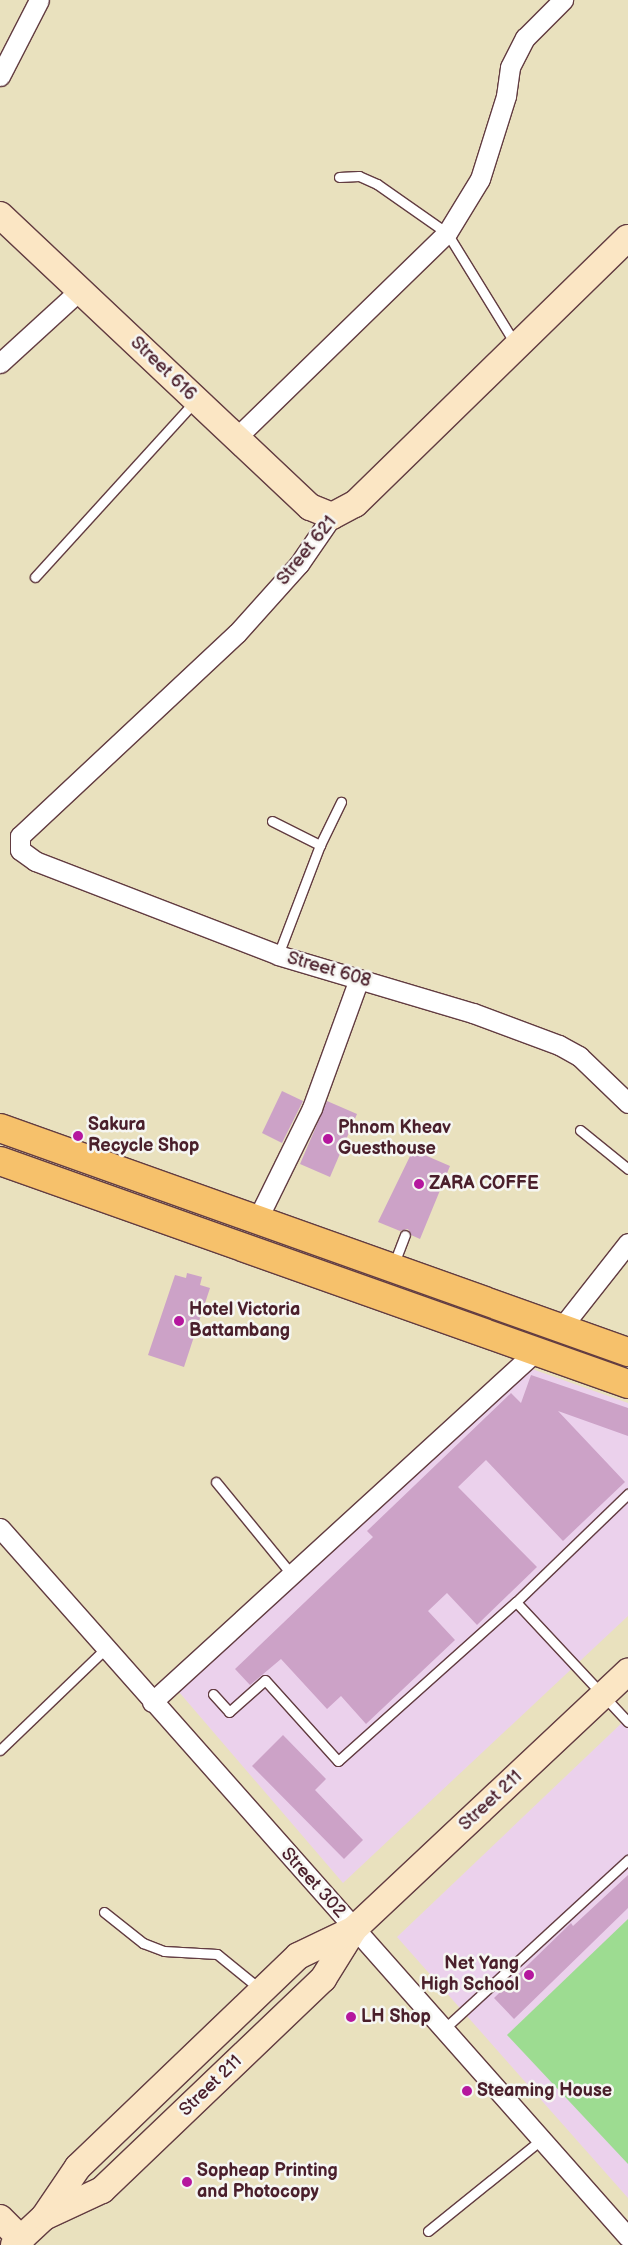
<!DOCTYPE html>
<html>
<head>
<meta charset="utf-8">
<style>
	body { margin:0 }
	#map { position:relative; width:628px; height:2245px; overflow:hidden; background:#e9e1be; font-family:"Balsamiq Sans",sans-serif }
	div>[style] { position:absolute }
	.built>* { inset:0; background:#ebd1ec }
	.green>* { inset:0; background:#9ddc91 }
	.building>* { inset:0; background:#cca2c7 }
	.roads { filter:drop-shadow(1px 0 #623c41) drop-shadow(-1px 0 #623c41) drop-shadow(0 1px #623c41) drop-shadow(0 -1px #623c41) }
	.lane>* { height:9px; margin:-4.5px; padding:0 4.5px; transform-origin:4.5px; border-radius:4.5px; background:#fff }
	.street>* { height:19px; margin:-9.5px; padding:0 9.5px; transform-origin:9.5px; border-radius:9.5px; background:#fff }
	.secondary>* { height:26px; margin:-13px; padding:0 13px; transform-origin:13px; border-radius:13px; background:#fbe6c4 }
	.primary>* { height:28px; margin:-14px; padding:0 14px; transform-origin:14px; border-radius:14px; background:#f6c16b }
	.dots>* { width:14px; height:14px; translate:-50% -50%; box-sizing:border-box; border:2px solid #f6f6f2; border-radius:50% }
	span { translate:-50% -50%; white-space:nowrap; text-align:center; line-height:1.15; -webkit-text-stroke:5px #f6f6f2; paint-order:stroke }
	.street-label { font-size:18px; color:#4a1f2b }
	.poi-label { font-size:18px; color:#4a1f2b; font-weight:700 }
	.left { translate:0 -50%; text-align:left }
	.right { translate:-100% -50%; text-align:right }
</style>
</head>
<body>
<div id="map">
	<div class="built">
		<div style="clip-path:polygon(532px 1369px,628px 1403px,628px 1616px,343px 1883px,179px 1692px)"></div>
		<div style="clip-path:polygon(628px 1717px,628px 2198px,397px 1937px)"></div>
	</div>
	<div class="green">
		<div style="clip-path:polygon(628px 1919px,628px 2164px,507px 2035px)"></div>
	</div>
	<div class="building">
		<div style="clip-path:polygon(282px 1091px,303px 1101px,282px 1143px,262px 1133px)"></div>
		<div style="clip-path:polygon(327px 1101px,357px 1114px,330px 1177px,300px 1164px)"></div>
		<div style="clip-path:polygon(413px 1150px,450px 1166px,420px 1239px,411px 1235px,408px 1229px,400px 1231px,378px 1222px)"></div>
		<div style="clip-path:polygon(187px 1273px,202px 1277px,200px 1285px,210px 1288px,184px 1367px,148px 1355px,175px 1275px,186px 1278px)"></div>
		<div style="clip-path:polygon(531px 1375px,628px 1408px,628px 1436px,558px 1411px,625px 1482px,563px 1541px,486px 1460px,458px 1487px,537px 1567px,477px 1625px,447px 1593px,428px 1611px,455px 1640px,366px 1724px,341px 1696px,327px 1709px,281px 1659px,250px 1685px,235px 1669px,373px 1537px,367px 1531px,511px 1393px,521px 1403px)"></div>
		<div style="clip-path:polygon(283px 1735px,326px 1779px,315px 1790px,363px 1840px,344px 1859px,252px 1766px)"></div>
		<div style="clip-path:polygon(628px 1875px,628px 1908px,514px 2019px,494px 1998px,571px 1923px,573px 1926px)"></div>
	</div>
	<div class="roads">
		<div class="lane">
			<div style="left:339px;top:177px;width:20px;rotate:-3deg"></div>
			<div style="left:359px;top:176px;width:20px;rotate:24deg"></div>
			<div style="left:377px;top:184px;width:85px;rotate:35deg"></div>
			<div style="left:447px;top:233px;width:132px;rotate:58.4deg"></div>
			<div style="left:35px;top:577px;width:238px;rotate:-47.7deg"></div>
			<div style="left:272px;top:821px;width:54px;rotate:26.6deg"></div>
			<div style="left:320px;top:845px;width:118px;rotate:110.9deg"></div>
			<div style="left:320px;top:845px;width:48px;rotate:-64deg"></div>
			<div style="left:580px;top:1130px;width:62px;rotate:39.1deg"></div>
			<div style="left:393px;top:1266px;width:33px;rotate:-69deg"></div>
			<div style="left:216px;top:1482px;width:120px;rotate:50.7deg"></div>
			<div style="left:516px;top:1602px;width:156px;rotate:-44deg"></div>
			<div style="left:213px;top:1694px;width:24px;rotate:48deg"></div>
			<div style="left:229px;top:1712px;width:48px;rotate:-41.6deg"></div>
			<div style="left:265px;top:1680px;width:109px;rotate:48deg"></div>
			<div style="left:338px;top:1761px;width:239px;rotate:-41.8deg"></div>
			<div style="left:516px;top:1602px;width:164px;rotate:47deg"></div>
			<div style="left:0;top:1750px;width:146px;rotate:-43.9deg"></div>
			<div style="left:104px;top:1912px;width:50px;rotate:38.5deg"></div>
			<div style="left:143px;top:1943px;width:22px;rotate:21deg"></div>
			<div style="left:164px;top:1951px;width:53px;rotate:3.2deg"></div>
			<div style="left:217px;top:1954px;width:55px;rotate:39.1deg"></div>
			<div style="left:444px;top:2029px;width:250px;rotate:-42.6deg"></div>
			<div style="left:428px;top:2231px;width:146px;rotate:-38.9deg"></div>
		</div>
		<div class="street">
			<div style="left:0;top:76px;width:85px;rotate:-62.8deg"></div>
			<div style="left:0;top:363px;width:108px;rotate:-42.4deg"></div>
			<div style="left:236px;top:438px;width:294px;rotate:-44.2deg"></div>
			<div style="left:447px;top:233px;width:63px;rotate:-58.6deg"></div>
			<div style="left:480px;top:179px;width:87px;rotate:-72.6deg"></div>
			<div style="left:506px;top:96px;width:29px;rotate:-82deg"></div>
			<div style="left:510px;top:67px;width:33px;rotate:-63deg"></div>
			<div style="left:525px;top:38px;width:54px;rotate:-45deg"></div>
			<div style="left:332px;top:516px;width:58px;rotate:124.5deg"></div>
			<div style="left:299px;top:564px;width:93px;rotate:131.9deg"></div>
			<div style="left:237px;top:633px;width:297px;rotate:136.9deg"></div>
			<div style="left:20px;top:836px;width:14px;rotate:90deg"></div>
			<div style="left:20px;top:850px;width:19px;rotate:36deg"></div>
			<div style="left:35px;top:861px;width:261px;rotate:21.1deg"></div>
			<div style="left:278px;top:955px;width:203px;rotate:16.6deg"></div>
			<div style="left:473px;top:1013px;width:92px;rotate:20.4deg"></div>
			<div style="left:559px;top:1045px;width:23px;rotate:29deg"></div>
			<div style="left:579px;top:1056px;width:68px;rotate:43.8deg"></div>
			<div style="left:257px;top:1220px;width:125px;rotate:-63.8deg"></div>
			<div style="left:312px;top:1108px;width:137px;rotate:-70deg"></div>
			<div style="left:561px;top:1328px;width:108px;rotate:-51.8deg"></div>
			<div style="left:0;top:1528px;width:947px;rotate:48.47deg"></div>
			<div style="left:152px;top:1702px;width:520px;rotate:-42.43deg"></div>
		</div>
		<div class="secondary">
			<div style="left:0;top:215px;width:426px;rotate:43.3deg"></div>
			<div style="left:310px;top:507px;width:24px;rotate:22deg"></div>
			<div style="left:332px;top:516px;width:26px;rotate:-28deg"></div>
			<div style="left:355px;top:504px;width:381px;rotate:-44.3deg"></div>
			<div style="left:44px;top:2217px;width:64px;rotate:-25deg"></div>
			<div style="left:102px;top:2190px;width:306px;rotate:-43.7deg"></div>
			<div style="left:323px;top:1979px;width:59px;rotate:-58.2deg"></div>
			<div style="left:354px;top:1929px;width:376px;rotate:-43.2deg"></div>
			<div style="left:0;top:2218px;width:30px;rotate:45deg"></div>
			<div style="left:21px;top:2239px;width:6px;rotate:99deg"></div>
			<div style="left:14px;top:2245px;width:41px;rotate:-43deg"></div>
			<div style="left:44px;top:2217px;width:60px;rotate:-55.8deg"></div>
			<div style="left:78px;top:2167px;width:305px;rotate:-43.8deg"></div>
			<div style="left:298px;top:1956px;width:62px;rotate:-25.7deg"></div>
		</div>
		<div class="primary">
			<div style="left:0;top:1128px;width:667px;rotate:19.63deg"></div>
			<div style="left:0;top:1161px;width:666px;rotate:19.55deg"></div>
		</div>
	</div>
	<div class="dots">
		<div style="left:78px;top:1136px;background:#b5179e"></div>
		<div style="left:328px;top:1139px;background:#b5179e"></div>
		<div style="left:419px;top:1184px;background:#b5179e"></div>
		<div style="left:179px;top:1321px;background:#b5179e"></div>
		<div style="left:529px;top:1975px;background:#b5179e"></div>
		<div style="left:351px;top:2017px;background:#b5179e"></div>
		<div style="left:467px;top:2091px;background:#b5179e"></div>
		<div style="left:187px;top:2182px;background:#b5179e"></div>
	</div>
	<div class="street-label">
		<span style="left:163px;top:369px;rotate:44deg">Street 616</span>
		<span style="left:307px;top:551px;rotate:-51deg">Street 621</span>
		<span style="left:329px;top:970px;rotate:16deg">Street 608</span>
		<span style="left:491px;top:1801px;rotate:-43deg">Street 211</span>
		<span style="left:313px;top:1883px;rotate:48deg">Street 302</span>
		<span style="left:211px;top:2086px;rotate:-44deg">Street 211</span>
	</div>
	<div class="poi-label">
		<span class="left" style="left:88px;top:1136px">Sakura<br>Recycle Shop</span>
		<span class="left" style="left:338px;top:1139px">Phnom Kheav<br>Guesthouse</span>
		<span class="left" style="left:429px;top:1184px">ZARA COFFE</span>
		<span class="left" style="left:189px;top:1321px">Hotel Victoria<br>Battambang</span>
		<span class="right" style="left:519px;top:1975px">Net Yang<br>High School</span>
		<span class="left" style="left:361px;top:2017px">LH Shop</span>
		<span class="left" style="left:477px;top:2091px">Steaming House</span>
		<span class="left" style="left:197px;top:2182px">Sopheap Printing<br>and Photocopy</span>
	</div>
</div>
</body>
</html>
